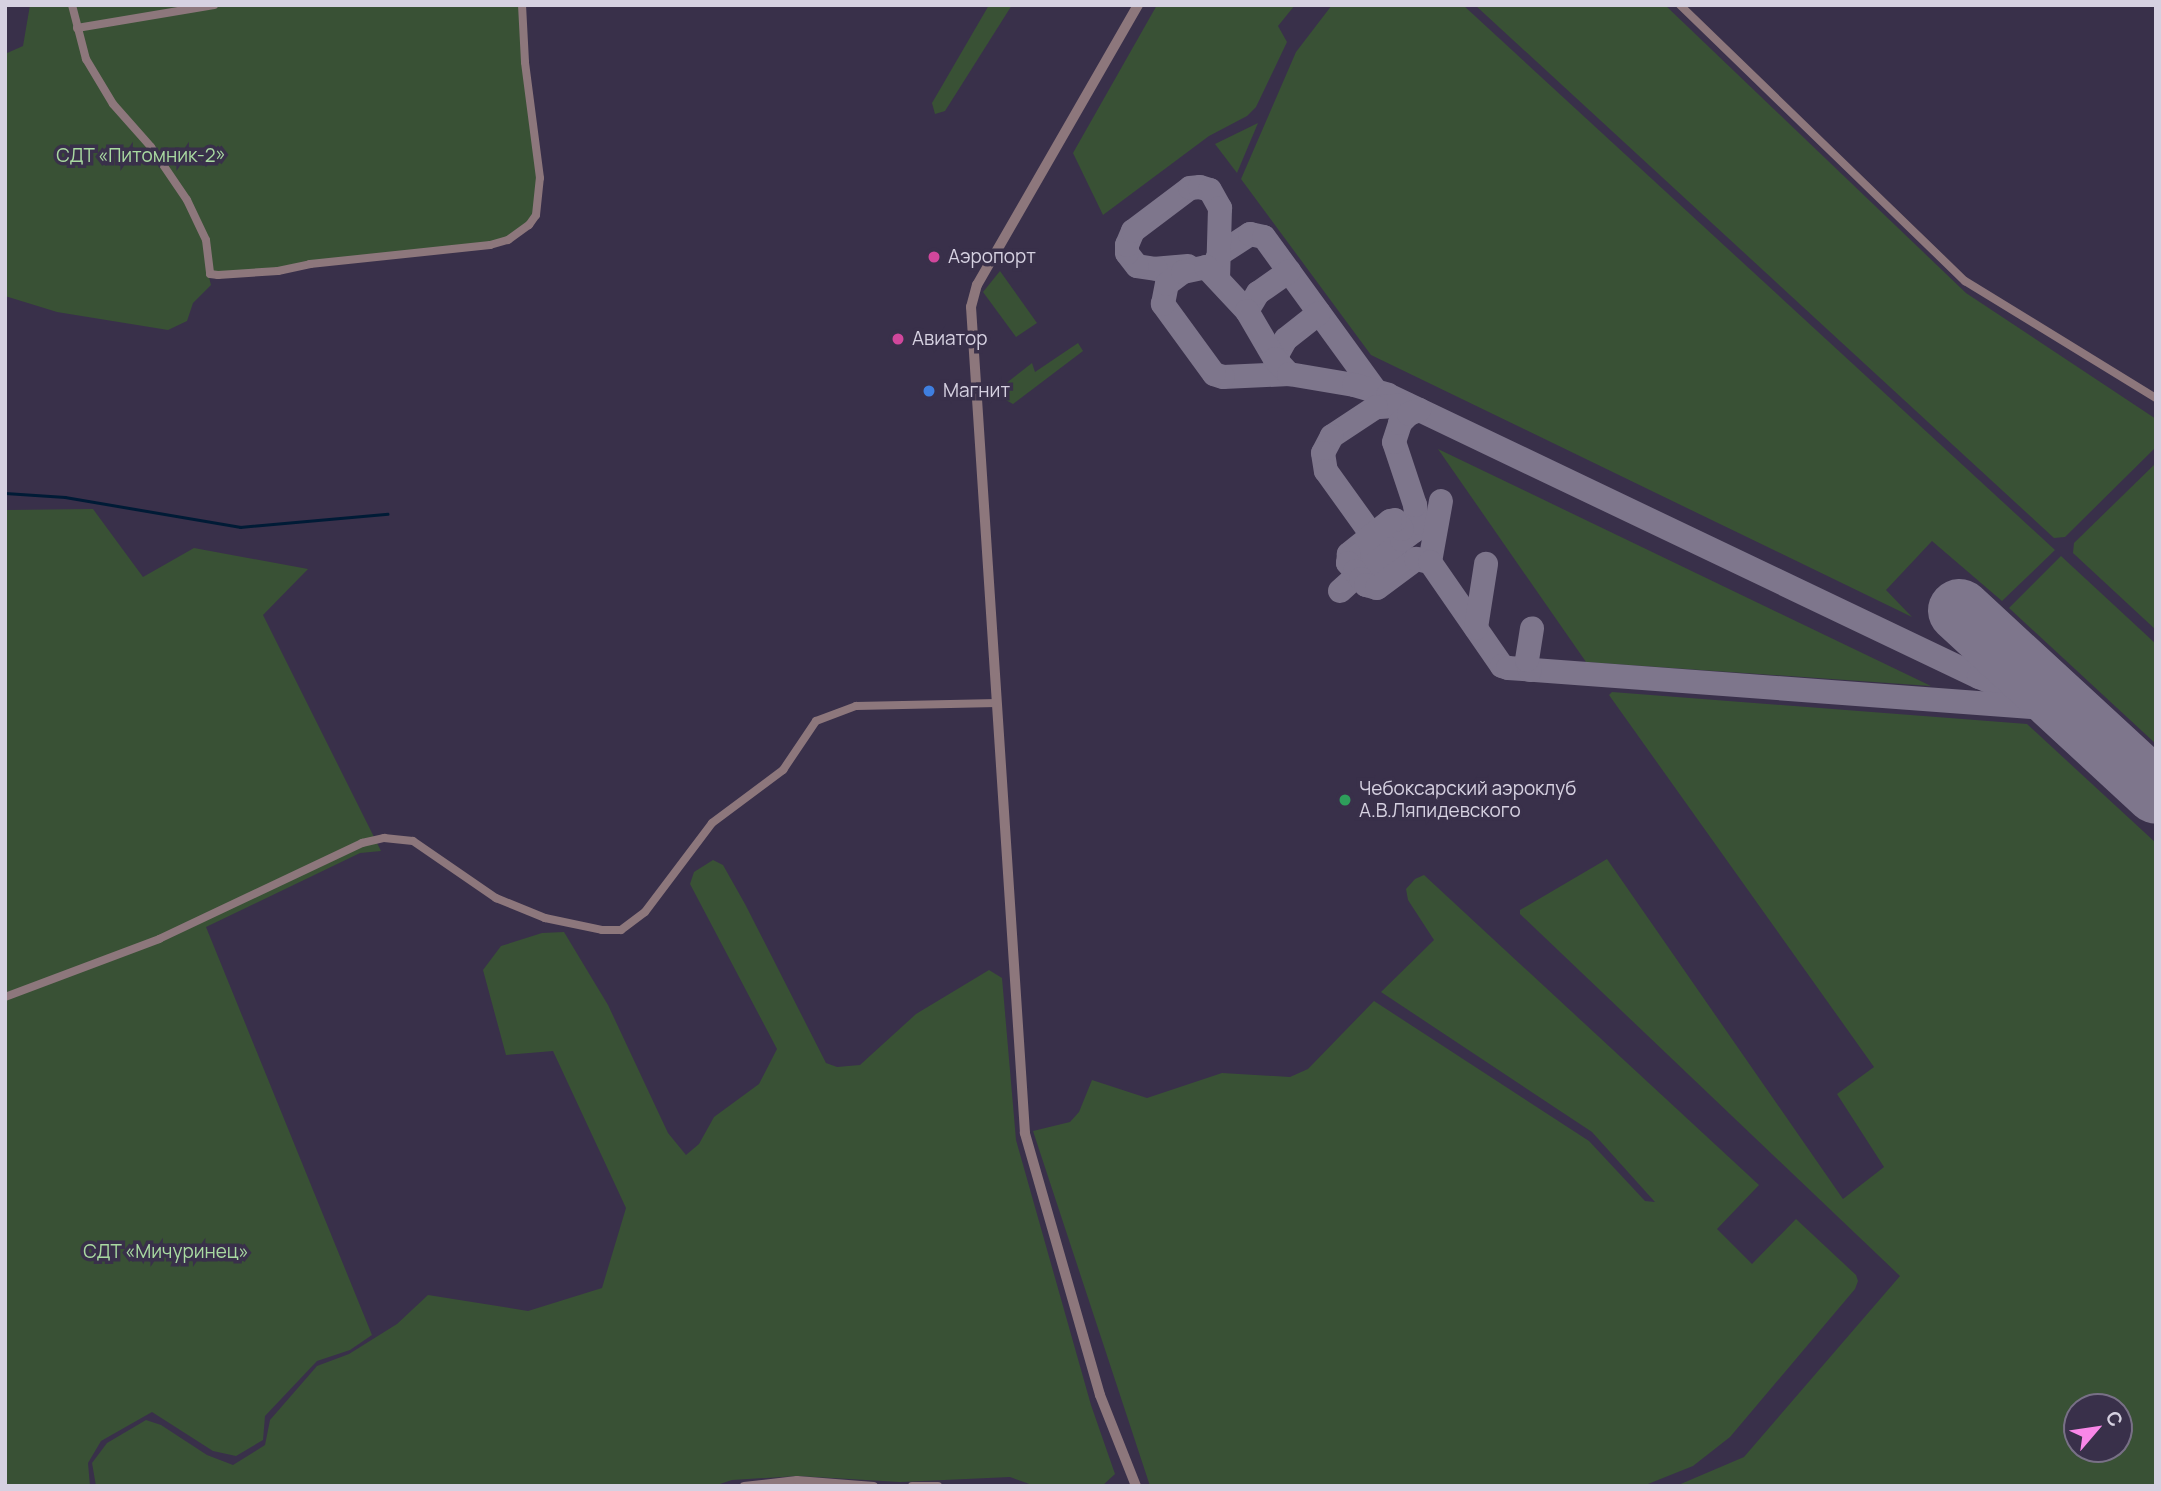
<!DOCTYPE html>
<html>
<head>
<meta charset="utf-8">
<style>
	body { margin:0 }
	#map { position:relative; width:2161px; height:1491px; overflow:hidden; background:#39304a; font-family:Manrope,sans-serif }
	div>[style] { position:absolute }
	.green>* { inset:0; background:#395135 }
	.stream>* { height:2.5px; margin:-1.25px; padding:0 1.25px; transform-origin:1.25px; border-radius:1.25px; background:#001b36 }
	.taxiway>* { height:24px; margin:-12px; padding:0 12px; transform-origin:12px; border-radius:12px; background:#7e768c }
	.runway>* { height:63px; margin:-31.5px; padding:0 31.5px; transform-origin:31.5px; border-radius:31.5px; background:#7e768c }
	.minor>* { height:8px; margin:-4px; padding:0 4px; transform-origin:4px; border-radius:4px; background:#8d777c }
	.tertiary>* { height:10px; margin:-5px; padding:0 5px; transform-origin:5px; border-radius:5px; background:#8d777c }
	.dots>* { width:19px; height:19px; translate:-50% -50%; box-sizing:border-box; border:4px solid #39304a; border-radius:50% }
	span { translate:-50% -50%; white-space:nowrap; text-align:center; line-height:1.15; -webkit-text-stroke:7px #39304a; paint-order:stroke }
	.park-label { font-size:19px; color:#a9daa1 }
	.poi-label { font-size:19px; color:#d6d1e1 }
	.left { translate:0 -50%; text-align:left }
	.frame { position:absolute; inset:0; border:7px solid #d6d1e1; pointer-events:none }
	.north { position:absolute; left:2063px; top:1393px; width:70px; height:70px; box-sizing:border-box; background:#39304a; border:2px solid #787086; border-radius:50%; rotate:61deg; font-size:19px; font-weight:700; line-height:28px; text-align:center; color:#d6d1e1 }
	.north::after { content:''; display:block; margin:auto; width:24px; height:32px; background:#f987e8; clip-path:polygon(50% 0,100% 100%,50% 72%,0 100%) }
</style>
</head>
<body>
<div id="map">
	<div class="green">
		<div style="clip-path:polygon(30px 5px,202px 5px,162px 16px,229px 5px,521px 5px,537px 178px,537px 203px,529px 222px,508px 238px,488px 244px,278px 270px,208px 273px,211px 285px,193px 303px,187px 321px,168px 330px,57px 312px,5px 296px,5px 54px,23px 46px)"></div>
		<div style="clip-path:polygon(989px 5px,1012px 5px,945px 111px,935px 114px,932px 103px)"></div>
		<div style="clip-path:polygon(1157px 5px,1295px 5px,1278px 26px,1287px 42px,1256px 107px,1247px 116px,1209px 136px,1103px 215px,1073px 153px)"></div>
		<div style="clip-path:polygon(1332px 5px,1463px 5px,2055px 550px,2002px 601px,1932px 541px,1886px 590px,1912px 617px,1371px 355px,1241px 179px,1296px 52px)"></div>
		<div style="clip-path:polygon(1475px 5px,1665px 5px,1966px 293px,2156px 419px,2156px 447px,2065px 537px,2054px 538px)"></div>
		<div style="clip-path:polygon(1258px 123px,1237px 173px,1215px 144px)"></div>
		<div style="clip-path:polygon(1000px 271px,1037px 323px,1016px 337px,983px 292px)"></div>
		<div style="clip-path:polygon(1078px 343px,1083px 351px,1013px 404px,1004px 399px,1000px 388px,1032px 363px,1035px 372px)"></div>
		<div style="clip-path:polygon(1438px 449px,1931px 686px,1586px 662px)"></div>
		<div style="clip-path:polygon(2156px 463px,2156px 630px,2073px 553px,2074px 543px)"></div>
		<div style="clip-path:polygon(93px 509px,143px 577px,194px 548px,308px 569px,263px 615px,381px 851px,360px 853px,206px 927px,372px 1335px,350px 1350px,317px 1361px,265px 1416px,263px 1440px,236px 1456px,213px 1451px,152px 1412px,101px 1441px,88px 1463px,90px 1486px,5px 1486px,5px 510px)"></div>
		<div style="clip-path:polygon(2061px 556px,2156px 644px,2156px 744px,2009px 608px)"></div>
		<div style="clip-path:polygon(evenodd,1612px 692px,2027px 724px,2156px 843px,2156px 1486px,1676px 1486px,1744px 1457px,1900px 1276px,1520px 914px,1520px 910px,1607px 859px,1843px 1199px,1884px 1167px,1837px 1094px,1874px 1067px,1609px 695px,1612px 692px,2077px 1407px,2119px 1407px,2119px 1449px,2077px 1449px,2077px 1407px)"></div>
		<div style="clip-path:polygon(713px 860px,723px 865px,745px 904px,826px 1063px,837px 1067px,860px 1065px,916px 1014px,989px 970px,1002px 978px,1016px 1140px,1091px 1405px,1115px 1474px,1102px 1486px,1035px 1486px,1010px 1477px,900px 1482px,798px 1476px,732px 1480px,714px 1486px,96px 1486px,92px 1463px,107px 1443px,146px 1420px,161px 1425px,207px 1455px,233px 1465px,265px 1445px,270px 1420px,317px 1366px,349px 1354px,397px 1324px,428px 1295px,528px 1311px,602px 1288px,626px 1208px,553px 1051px,506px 1055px,483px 970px,501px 946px,542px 933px,564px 932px,608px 1005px,668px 1133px,686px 1155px,699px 1144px,714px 1117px,759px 1084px,777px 1049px,690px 884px,694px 872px)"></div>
		<div style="clip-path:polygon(1424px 875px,1759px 1185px,1717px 1229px,1752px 1264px,1796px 1219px,1856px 1275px,1858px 1281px,1855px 1289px,1730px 1437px,1693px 1466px,1643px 1486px,1150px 1486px,1033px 1131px,1070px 1122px,1079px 1112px,1092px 1080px,1147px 1098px,1222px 1073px,1290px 1077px,1308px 1069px,1374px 1001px,1589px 1141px,1645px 1201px,1655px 1202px,1592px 1132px,1381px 992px,1434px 940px,1408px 900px,1406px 889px,1415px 879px)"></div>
	</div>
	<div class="stream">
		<div style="left:5px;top:493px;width:60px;rotate:3.8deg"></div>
		<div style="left:65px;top:497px;width:178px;rotate:9.7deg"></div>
		<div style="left:240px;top:527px;width:148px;rotate:-5.1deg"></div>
	</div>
	<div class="taxiway">
		<div style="left:1217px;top:259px;width:7px;rotate:-56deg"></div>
		<div style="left:1221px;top:253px;width:35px;rotate:-33deg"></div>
		<div style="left:1250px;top:234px;width:14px;rotate:12deg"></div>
		<div style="left:1264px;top:237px;width:190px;rotate:54deg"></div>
		<div style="left:1188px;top:266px;width:32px;rotate:175deg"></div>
		<div style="left:1156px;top:269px;width:19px;rotate:-171deg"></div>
		<div style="left:1137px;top:266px;width:16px;rotate:-128deg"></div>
		<div style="left:1127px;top:253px;width:8px;rotate:-90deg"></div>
		<div style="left:1127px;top:245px;width:15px;rotate:-67deg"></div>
		<div style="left:1133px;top:231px;width:71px;rotate:-37deg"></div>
		<div style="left:1190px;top:188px;width:10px;rotate:-6deg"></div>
		<div style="left:1200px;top:187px;width:10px;rotate:17deg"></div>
		<div style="left:1210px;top:190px;width:21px;rotate:61deg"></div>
		<div style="left:1220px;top:208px;width:71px;rotate:91.6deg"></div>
		<div style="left:1247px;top:311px;width:21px;rotate:-59deg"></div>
		<div style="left:1258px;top:293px;width:38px;rotate:-35deg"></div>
		<div style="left:1279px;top:365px;width:10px;rotate:-101deg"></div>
		<div style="left:1277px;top:355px;width:18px;rotate:-61deg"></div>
		<div style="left:1286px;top:339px;width:42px;rotate:-38.2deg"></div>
		<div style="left:1289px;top:374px;width:66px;rotate:177.4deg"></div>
		<div style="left:1223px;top:377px;width:9px;rotate:-162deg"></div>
		<div style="left:1214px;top:374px;width:87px;rotate:-126.1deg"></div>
		<div style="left:1163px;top:304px;width:20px;rotate:-79deg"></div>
		<div style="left:1167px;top:284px;width:20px;rotate:-37deg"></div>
		<div style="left:1183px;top:272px;width:24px;rotate:-12deg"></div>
		<div style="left:1206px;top:267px;width:60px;rotate:47deg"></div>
		<div style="left:1247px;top:311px;width:56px;rotate:59.7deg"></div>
		<div style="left:1275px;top:359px;width:21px;rotate:47deg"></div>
		<div style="left:1289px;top:374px;width:66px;rotate:9.6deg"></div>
		<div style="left:1354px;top:385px;width:35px;rotate:16deg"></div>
		<div style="left:1388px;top:395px;width:655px;rotate:25.51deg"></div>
		<div style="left:1979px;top:677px;width:92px;rotate:23deg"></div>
		<div style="left:2064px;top:713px;width:32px;rotate:35deg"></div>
		<div style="left:1408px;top:405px;width:32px;rotate:176deg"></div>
		<div style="left:1376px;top:407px;width:53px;rotate:146.6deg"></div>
		<div style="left:1332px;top:436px;width:19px;rotate:118deg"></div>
		<div style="left:1323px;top:453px;width:18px;rotate:81deg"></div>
		<div style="left:1326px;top:471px;width:79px;rotate:54.3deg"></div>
		<div style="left:1372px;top:535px;width:12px;rotate:31deg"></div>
		<div style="left:1382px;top:541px;width:20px;rotate:-3deg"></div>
		<div style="left:1402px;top:540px;width:15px;rotate:-37deg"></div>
		<div style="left:1414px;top:531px;width:9px;rotate:-69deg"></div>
		<div style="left:1417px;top:523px;width:18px;rotate:-96deg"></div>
		<div style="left:1415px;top:505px;width:66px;rotate:-108.4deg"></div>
		<div style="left:1394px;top:442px;width:20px;rotate:-72deg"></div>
		<div style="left:1400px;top:423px;width:13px;rotate:-45deg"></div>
		<div style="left:1409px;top:414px;width:11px;rotate:-22deg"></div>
		<div style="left:1430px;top:562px;width:62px;rotate:-79.8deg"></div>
		<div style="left:1340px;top:591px;width:24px;rotate:-42deg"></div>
		<div style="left:1358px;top:575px;width:56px;rotate:-38.5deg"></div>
		<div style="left:1402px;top:540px;width:11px;rotate:-90deg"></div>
		<div style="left:1402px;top:529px;width:11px;rotate:-128deg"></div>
		<div style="left:1395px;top:520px;width:5px;rotate:169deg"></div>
		<div style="left:1390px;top:521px;width:53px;rotate:141.2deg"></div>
		<div style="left:1349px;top:554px;width:9px;rotate:96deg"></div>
		<div style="left:1348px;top:563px;width:11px;rotate:49deg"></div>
		<div style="left:1355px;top:571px;width:10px;rotate:53deg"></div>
		<div style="left:1361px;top:579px;width:8px;rotate:50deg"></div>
		<div style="left:1366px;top:585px;width:11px;rotate:15deg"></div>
		<div style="left:1377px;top:588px;width:49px;rotate:-36.6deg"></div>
		<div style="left:1416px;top:559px;width:14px;rotate:12deg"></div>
		<div style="left:1430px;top:562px;width:126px;rotate:55.3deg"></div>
		<div style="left:1502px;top:666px;width:6px;rotate:18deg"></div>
		<div style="left:1508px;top:668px;width:525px;rotate:4.26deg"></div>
		<div style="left:1476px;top:628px;width:65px;rotate:-81.1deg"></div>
		<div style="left:1530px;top:670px;width:10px;rotate:-107deg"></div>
		<div style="left:1527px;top:660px;width:32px;rotate:-81deg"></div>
	</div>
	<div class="runway">
		<div style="left:1959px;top:610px;width:268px;rotate:42.7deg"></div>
	</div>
	<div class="minor">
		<div style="left:72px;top:5px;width:56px;rotate:75.5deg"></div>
		<div style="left:86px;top:59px;width:52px;rotate:59deg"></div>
		<div style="left:113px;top:104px;width:57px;rotate:48.5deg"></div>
		<div style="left:151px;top:147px;width:64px;rotate:55.8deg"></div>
		<div style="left:187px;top:200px;width:44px;rotate:64.6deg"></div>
		<div style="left:206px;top:240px;width:34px;rotate:83deg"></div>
		<div style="left:210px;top:274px;width:8px;rotate:7deg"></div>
		<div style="left:218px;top:275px;width:60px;rotate:-3.8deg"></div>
		<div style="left:278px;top:271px;width:33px;rotate:-12deg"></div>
		<div style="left:310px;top:264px;width:181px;rotate:-6deg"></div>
		<div style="left:490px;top:245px;width:19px;rotate:-16deg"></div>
		<div style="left:508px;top:240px;width:26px;rotate:-36deg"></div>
		<div style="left:529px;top:225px;width:12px;rotate:-55deg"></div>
		<div style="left:536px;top:215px;width:37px;rotate:-84deg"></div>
		<div style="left:540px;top:178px;width:117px;rotate:-97.4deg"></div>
		<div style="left:525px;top:62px;width:57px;rotate:-93deg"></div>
		<div style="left:1680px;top:5px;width:397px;rotate:44.1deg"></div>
		<div style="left:1965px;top:281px;width:224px;rotate:31.5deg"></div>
		<div style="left:77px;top:28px;width:139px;rotate:-9.5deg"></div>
		<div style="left:5px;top:997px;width:165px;rotate:-20.6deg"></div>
		<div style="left:159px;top:939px;width:225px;rotate:-25.3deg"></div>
		<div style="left:362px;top:843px;width:23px;rotate:-13deg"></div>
		<div style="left:384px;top:838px;width:29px;rotate:6deg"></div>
		<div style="left:413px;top:841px;width:101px;rotate:34.5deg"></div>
		<div style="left:496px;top:898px;width:53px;rotate:22.2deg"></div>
		<div style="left:545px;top:918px;width:58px;rotate:11.9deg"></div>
		<div style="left:602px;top:930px;width:19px"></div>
		<div style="left:621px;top:930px;width:30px;rotate:-37deg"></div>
		<div style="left:645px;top:912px;width:111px;rotate:-53deg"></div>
		<div style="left:712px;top:823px;width:89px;rotate:-36.7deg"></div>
		<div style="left:783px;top:770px;width:59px;rotate:-56deg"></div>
		<div style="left:816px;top:721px;width:43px;rotate:-20.6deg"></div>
		<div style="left:856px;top:706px;width:141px;rotate:-1.2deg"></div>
		<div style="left:744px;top:1486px;width:53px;rotate:-6.5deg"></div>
		<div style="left:797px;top:1480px;width:77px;rotate:4.5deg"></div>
		<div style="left:912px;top:1486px;width:26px"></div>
	</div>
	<div class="tertiary">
		<div style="left:1136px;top:1486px;width:98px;rotate:-111.6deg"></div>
		<div style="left:1100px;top:1395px;width:273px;rotate:-106deg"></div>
		<div style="left:1025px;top:1133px;width:828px;rotate:-93.74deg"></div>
		<div style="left:971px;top:307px;width:23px;rotate:-75deg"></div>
		<div style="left:977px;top:285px;width:323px;rotate:-60.1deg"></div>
	</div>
	<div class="dots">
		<div style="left:934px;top:257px;background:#d1479c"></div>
		<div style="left:898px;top:339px;background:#d1479c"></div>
		<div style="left:929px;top:391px;background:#3f7fe0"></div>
		<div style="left:1345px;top:800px;background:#2e9e5b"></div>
	</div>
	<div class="park-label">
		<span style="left:141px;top:156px">СДТ «Питомник-2»</span>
		<span style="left:166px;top:1252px">СДТ «Мичуринец»</span>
	</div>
	<div class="poi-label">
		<span class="left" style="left:948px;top:257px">Аэропорт</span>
		<span class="left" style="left:912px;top:339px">Авиатор</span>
		<span class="left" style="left:943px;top:391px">Магнит</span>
		<span class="left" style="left:1359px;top:800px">Чебоксарский аэроклуб<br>А.В.Ляпидевского</span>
	</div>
	<div class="frame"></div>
	<div class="north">С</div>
</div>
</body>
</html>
